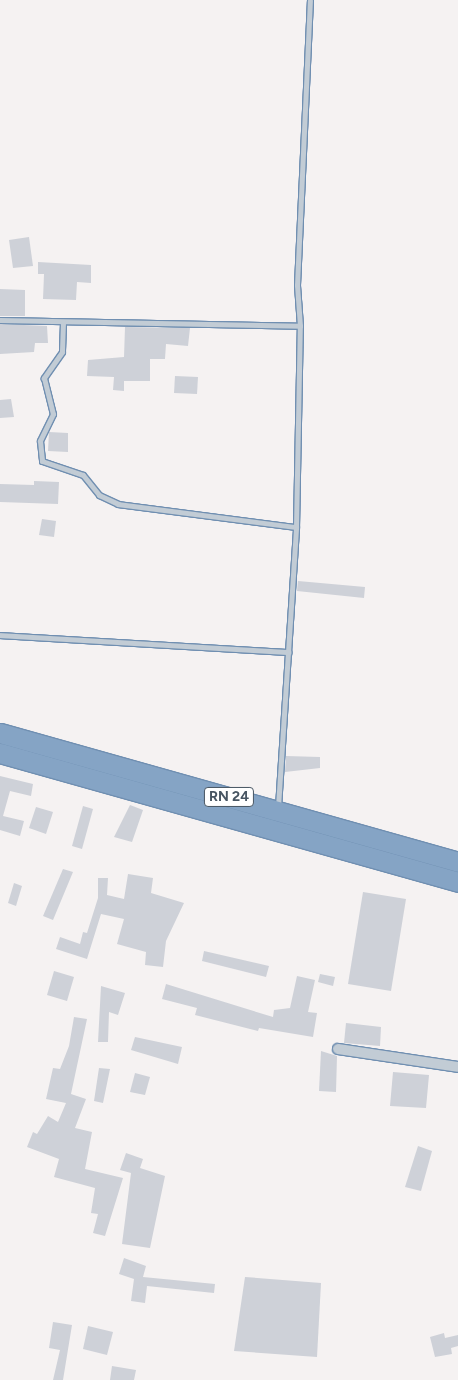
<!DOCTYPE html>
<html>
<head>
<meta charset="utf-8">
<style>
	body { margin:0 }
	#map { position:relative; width:458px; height:1380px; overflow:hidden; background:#f5f2f2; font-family:Figtree,sans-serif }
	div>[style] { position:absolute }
	.building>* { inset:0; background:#ced1d8 }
	.roads { filter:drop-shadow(1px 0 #708fb1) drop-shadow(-1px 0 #708fb1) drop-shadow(0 1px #708fb1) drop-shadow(0 -1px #708fb1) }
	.lane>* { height:5px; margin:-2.5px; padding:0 2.5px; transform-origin:2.5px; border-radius:2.5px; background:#c2ccd5 }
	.street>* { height:10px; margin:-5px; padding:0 5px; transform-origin:5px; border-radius:5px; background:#c2ccd5 }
	.highway>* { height:19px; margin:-9.5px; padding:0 9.5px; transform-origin:9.5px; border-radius:9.5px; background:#85a4c5 }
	span { translate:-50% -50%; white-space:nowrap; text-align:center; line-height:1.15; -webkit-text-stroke:4.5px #fff; paint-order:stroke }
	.shield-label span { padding:1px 4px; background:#fff; border:1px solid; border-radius:4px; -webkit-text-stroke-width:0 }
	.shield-label { font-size:14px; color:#475562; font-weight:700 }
</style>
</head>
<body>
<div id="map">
	<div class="building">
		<div style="clip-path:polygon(29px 237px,33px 266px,13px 268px,9px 240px)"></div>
		<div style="clip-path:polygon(38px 262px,91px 265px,91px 283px,77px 282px,76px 300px,43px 299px,44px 274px,38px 274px)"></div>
		<div style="clip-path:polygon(0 289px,25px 290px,25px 316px,0 316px)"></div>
		<div style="clip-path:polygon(0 324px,47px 326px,48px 343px,35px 343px,34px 352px,0 354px)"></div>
		<div style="clip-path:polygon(125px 327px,190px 328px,188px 346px,166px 344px,165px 359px,150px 359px,150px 381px,124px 381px,124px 391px,113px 390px,114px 377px,87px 376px,88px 360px,124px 357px)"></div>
		<div style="clip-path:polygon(175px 376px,198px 377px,197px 394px,174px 393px)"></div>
		<div style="clip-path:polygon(11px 399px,14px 417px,0 418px,0 400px)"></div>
		<div style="clip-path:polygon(49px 432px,68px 433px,68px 452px,48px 451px)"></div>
		<div style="clip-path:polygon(34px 481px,59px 482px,58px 504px,0 502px,0 484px,34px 485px)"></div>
		<div style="clip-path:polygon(42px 519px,56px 521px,54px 537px,39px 535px)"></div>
		<div style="clip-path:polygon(298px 581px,365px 587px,364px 598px,297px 591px)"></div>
		<div style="clip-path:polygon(286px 756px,320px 757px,320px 768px,285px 772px)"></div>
		<div style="clip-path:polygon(0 776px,33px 784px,31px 796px,10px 791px,3px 816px,24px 821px,20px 836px,0 830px)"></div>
		<div style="clip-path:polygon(130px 805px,143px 810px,132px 842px,114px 837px)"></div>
		<div style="clip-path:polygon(83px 806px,93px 809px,82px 849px,72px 846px)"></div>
		<div style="clip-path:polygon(36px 807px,53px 812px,46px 834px,29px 828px)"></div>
		<div style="clip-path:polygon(63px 869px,73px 872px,53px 920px,43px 916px)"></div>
		<div style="clip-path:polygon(128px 874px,153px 878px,151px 893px,184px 903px,166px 941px,163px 967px,145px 965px,146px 952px,117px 944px,124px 919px,101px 914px,87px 959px,56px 949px,60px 937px,80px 944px,83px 932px,87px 933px,98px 898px,98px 878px,108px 878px,107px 895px,124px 899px)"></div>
		<div style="clip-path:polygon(14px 883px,22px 886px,16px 906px,8px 903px)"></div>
		<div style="clip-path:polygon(363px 892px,406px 899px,391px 991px,348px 984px)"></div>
		<div style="clip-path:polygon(204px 951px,269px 966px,266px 977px,202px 961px)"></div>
		<div style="clip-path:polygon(54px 971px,74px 977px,67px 1001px,47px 995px)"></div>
		<div style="clip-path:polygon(320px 974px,335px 977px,333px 986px,318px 982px)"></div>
		<div style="clip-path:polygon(297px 976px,315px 980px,308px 1012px,317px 1013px,313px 1037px,259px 1028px,258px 1031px,195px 1015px,197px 1008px,162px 999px,166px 984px,273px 1017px,274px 1010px,290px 1008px)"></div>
		<div style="clip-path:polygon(101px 986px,125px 993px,118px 1015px,109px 1012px,108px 1042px,98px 1042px)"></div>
		<div style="clip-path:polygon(74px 1017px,87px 1019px,71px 1094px,86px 1099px,75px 1128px,92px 1132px,85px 1169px,123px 1178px,105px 1236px,93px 1233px,98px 1214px,91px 1213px,95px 1188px,54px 1177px,59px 1159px,27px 1147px,33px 1132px,37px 1134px,48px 1116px,58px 1122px,66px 1103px,46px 1099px,53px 1068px,60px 1069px,69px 1046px)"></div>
		<div style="clip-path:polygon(346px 1023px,381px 1027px,380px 1046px,344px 1043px)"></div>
		<div style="clip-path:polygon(135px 1037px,182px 1047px,178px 1064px,131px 1050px)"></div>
		<div style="clip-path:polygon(321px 1051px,337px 1056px,336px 1092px,319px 1091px)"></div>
		<div style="clip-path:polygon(99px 1068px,110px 1069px,103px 1103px,94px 1101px)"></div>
		<div style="clip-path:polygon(393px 1072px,429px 1075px,426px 1108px,390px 1106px)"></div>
		<div style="clip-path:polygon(135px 1073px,150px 1077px,145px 1095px,130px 1092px)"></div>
		<div style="clip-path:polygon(418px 1146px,432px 1151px,421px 1191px,405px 1187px)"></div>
		<div style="clip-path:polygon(126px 1153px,143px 1159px,140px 1168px,165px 1176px,150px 1248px,122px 1244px,131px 1173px,120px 1170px)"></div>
		<div style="clip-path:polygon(124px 1258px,146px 1266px,143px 1277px,215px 1284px,214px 1293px,147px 1286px,145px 1303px,131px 1301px,134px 1279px,119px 1274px)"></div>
		<div style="clip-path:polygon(245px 1277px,321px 1283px,317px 1357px,234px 1351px)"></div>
		<div style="clip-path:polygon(53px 1322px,72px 1325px,63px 1380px,53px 1380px,60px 1350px,49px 1348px)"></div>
		<div style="clip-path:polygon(88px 1326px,113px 1332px,107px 1355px,83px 1349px)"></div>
		<div style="clip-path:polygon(444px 1333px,445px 1338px,458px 1335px,458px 1346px,451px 1348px,452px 1354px,435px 1357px,430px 1337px)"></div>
		<div style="clip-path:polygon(112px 1366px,136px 1370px,134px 1380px,110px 1380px)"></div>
	</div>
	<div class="roads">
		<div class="lane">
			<div style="left:0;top:320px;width:300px;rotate:1.1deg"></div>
			<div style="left:300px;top:326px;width:41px;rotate:-94.2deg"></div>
			<div style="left:297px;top:285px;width:285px;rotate:-87.4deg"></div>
			<div style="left:63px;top:322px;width:30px;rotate:92deg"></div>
			<div style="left:62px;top:352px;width:32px;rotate:125deg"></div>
			<div style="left:44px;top:378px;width:37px;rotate:76deg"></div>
			<div style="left:53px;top:414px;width:30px;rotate:116deg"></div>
			<div style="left:40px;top:441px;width:20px;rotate:84deg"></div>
			<div style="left:42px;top:461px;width:43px;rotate:18.9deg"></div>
			<div style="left:83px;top:475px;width:26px;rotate:51deg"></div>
			<div style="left:99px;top:495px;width:21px;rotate:25deg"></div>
			<div style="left:118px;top:504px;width:179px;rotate:7.4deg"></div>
			<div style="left:0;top:635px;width:289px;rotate:3.4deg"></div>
			<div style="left:278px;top:807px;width:281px;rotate:-86.3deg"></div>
			<div style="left:296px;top:527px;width:201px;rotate:-88.9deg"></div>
		</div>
		<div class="street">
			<div style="left:338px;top:1049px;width:121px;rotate:8.5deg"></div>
		</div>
		<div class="highway">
			<div style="left:0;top:733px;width:476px;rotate:15.7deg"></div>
			<div style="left:0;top:753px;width:476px;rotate:15.7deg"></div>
		</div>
	</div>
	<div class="shield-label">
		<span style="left:229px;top:797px">RN 24</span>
	</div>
</div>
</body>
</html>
